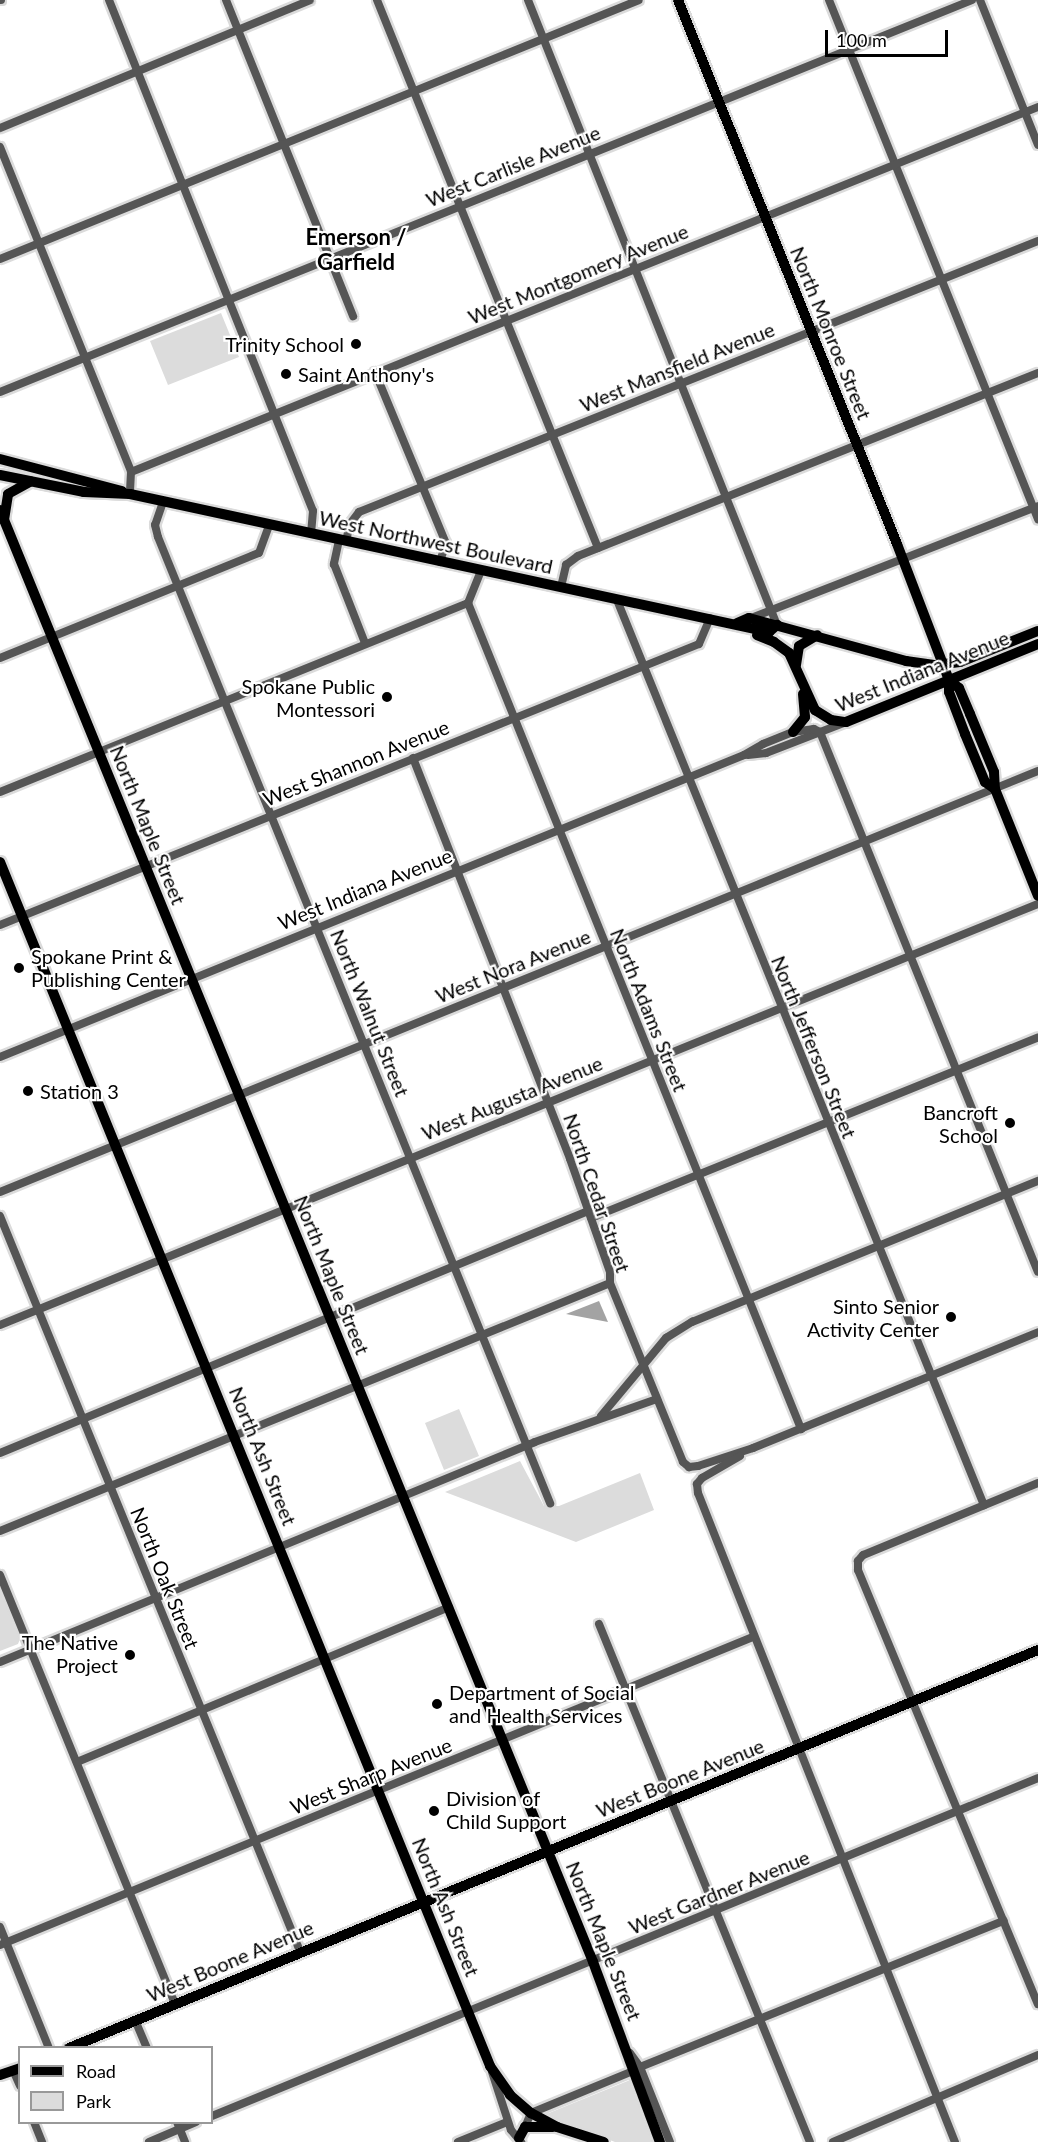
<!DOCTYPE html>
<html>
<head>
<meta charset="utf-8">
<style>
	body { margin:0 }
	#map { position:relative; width:1038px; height:2142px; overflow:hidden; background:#fff; font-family:Lato,sans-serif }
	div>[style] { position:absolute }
	.green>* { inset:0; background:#dcdcdc }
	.water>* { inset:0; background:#a3a3a3 }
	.roads { filter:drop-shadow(2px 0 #dbdbdb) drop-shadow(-2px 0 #dbdbdb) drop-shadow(0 2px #dbdbdb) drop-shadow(0 -2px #dbdbdb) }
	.minor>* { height:8px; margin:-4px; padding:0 4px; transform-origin:4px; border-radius:4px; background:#555 }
	.major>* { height:10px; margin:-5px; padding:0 5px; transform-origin:5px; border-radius:5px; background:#000 }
	.dots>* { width:16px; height:16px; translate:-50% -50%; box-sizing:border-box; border:3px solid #fff; border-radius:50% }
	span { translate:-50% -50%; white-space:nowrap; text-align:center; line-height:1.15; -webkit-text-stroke:4.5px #fff; paint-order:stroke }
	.street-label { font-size:20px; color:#000 }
	.poi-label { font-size:20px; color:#000 }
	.right { translate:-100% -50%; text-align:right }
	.left { translate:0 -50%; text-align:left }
	.quarter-label { font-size:22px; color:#000; font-weight:700 }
	.legend { position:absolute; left:18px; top:2046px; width:195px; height:78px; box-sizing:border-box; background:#fff; border:2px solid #999; margin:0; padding:8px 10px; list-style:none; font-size:18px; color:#000 }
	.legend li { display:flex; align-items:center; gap:12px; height:30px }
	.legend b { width:30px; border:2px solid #999 }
	.scale { position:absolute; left:825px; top:30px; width:123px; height:27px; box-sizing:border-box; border:3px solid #000; border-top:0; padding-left:8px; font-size:18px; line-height:21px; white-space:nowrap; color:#000; -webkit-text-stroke:4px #fff; paint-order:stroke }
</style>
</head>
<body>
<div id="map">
	<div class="green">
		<div style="clip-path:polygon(221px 313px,239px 357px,168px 385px,150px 341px)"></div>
		<div style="clip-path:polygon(459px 1409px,479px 1456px,444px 1470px,425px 1423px)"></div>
		<div style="clip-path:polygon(520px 1461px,544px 1506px,559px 1506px,640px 1473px,654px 1510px,576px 1542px,445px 1492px)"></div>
		<div style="clip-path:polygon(0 1590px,20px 1639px,18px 1644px,0 1651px)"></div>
		<div style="clip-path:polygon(630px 2080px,653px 2142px,615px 2142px,544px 2115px)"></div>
	</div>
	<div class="water">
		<div style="clip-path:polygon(599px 1301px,608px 1322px,566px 1314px)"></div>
	</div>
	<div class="roads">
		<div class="minor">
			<div style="left:0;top:0;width:1px"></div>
			<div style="left:109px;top:0;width:550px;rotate:68.24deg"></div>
			<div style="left:313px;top:511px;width:23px;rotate:95deg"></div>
			<div style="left:226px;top:0;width:341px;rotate:68.1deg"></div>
			<div style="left:377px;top:0;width:591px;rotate:68.04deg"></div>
			<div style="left:528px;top:0;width:673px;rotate:68.28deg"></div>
			<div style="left:829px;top:0;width:560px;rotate:68.07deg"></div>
			<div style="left:980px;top:0;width:156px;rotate:68.2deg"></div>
			<div style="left:0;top:128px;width:335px;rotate:-22.4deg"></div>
			<div style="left:0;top:147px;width:350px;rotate:68deg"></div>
			<div style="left:131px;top:472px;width:22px;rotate:93deg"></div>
			<div style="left:0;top:259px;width:689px;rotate:-22.06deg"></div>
			<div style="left:375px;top:372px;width:185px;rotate:67.5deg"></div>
			<div style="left:446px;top:543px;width:20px;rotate:108deg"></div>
			<div style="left:0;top:392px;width:1048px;rotate:-21.96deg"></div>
			<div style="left:131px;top:472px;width:978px;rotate:-21.92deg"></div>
			<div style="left:163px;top:502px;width:24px;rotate:109deg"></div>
			<div style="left:155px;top:525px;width:12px;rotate:76deg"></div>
			<div style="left:158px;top:537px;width:1043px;rotate:67.91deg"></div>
			<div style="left:339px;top:540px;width:25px;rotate:102deg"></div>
			<div style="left:334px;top:564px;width:85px;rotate:68.6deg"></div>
			<div style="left:346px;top:541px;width:17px;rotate:-77deg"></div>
			<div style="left:350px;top:524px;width:15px;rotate:-53deg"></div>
			<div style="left:359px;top:512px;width:731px;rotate:-21.76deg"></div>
			<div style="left:561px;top:587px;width:23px;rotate:-77deg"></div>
			<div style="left:566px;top:565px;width:15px;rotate:-37deg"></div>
			<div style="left:578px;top:556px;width:495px;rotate:-21.7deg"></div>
			<div style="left:617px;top:600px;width:977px;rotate:67.93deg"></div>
			<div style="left:468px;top:603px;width:891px;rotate:68.04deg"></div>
			<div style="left:751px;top:618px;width:308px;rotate:-21.3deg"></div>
			<div style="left:0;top:658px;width:279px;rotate:-22.1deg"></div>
			<div style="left:259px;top:553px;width:30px;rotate:-70deg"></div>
			<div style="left:820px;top:732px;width:582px;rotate:68.02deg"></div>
			<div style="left:748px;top:755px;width:18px;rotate:-6deg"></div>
			<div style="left:766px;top:753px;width:86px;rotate:-21.2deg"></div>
			<div style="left:413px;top:758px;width:431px;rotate:68.6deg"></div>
			<div style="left:570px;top:1159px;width:120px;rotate:70.5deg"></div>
			<div style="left:610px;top:1272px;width:11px;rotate:90deg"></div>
			<div style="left:610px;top:1283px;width:193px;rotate:67.8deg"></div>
			<div style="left:683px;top:1462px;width:8px;rotate:40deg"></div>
			<div style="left:689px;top:1467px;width:9px;rotate:-6deg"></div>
			<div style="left:698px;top:1466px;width:58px;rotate:-18.1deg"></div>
			<div style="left:753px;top:1448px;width:308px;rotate:-22.1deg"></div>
			<div style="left:0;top:792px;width:505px;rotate:-21.99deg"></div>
			<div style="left:468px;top:603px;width:35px;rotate:-68deg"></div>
			<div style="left:0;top:925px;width:753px;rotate:-21.9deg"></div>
			<div style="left:699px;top:644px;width:28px;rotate:-67deg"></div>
			<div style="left:0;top:1057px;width:803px;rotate:-22.09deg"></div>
			<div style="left:744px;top:755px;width:22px;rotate:-30deg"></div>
			<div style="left:763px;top:744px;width:32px;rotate:-22deg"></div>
			<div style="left:793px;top:732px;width:21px;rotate:-8deg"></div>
			<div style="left:814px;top:729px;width:7px;rotate:27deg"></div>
			<div style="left:0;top:1192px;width:1120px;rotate:-22.08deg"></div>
			<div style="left:0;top:1216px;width:794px;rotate:67.8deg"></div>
			<div style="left:591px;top:1218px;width:482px;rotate:-22deg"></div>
			<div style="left:0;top:1325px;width:1120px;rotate:-22.08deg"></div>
			<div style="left:601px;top:1416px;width:102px;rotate:-50.2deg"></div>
			<div style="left:666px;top:1338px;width:31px;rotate:-32deg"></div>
			<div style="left:692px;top:1322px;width:374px;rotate:-22.2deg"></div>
			<div style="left:0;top:1453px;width:636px;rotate:-22.37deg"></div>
			<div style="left:740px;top:1456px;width:44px;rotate:149.9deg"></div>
			<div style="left:702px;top:1478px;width:8px;rotate:130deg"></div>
			<div style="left:697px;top:1484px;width:9px;rotate:84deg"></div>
			<div style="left:698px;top:1493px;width:698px;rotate:68.4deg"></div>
			<div style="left:1038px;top:1483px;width:189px;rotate:157.6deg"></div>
			<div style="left:863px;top:1555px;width:8px;rotate:130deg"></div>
			<div style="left:858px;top:1561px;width:9px;rotate:90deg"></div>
			<div style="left:858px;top:1570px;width:470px;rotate:67.5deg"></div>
			<div style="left:0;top:1531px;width:658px;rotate:-22.12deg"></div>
			<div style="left:0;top:1575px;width:462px;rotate:67.8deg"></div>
			<div style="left:599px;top:1624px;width:559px;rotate:67.84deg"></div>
			<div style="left:0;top:1662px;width:578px;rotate:-22.35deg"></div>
			<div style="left:535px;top:1442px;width:129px;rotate:-19.4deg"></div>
			<div style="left:77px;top:1762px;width:403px;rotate:-22.6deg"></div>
			<div style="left:0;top:1927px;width:131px;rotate:68deg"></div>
			<div style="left:0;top:1945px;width:814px;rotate:-22.25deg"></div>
			<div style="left:135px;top:2020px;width:30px;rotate:67deg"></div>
			<div style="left:630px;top:2053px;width:17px;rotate:54deg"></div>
			<div style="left:640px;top:2067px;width:81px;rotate:68.2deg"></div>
			<div style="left:640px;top:2067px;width:392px;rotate:-21.9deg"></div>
			<div style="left:13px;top:2070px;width:17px;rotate:66deg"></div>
			<div style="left:492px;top:2072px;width:61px;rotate:71.9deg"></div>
			<div style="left:511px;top:2130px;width:16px;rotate:50deg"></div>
			<div style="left:212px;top:2116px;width:892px;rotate:-22.25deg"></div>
			<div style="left:34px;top:2122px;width:22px;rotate:68deg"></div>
			<div style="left:177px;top:2122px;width:22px;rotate:68deg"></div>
			<div style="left:525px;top:2127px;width:15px;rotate:-67deg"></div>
			<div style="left:531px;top:2113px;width:110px;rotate:-22.4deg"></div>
			<div style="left:149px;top:2142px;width:51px;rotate:-23.1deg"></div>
			<div style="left:458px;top:2142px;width:53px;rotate:-22.2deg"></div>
			<div style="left:833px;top:2142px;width:223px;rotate:-23deg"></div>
		</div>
		<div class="major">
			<div style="left:678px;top:0;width:586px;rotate:68.07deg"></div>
			<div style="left:897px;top:544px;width:146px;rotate:69.1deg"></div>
			<div style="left:949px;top:680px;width:12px;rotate:90deg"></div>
			<div style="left:949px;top:692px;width:45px;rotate:69.1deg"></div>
			<div style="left:965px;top:734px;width:52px;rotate:67.4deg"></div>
			<div style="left:985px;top:782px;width:12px;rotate:35deg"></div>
			<div style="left:0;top:459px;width:126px;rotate:14.7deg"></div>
			<div style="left:0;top:475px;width:86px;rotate:11.4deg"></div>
			<div style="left:84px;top:492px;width:46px;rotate:2.5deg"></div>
			<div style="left:130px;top:494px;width:654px;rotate:12.19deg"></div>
			<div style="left:769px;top:632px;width:11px;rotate:-41deg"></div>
			<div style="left:0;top:510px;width:1568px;rotate:67.78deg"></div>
			<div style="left:593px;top:1962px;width:192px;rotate:69.6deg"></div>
			<div style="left:4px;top:520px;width:26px;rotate:-81deg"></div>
			<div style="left:8px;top:494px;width:26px;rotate:-29deg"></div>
			<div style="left:737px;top:623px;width:13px;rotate:-23deg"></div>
			<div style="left:749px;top:618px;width:163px;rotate:15.3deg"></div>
			<div style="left:906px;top:661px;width:30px;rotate:8deg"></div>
			<div style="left:936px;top:665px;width:24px;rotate:-7deg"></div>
			<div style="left:960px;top:662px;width:84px;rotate:-21.7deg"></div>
			<div style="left:757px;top:635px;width:18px;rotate:22deg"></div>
			<div style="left:774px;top:642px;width:19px;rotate:36deg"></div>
			<div style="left:789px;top:653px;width:63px;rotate:65.5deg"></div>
			<div style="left:815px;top:710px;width:19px;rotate:32deg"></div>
			<div style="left:831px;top:720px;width:15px;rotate:8deg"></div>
			<div style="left:846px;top:722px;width:207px;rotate:-22.1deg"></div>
			<div style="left:796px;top:665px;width:19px;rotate:-81deg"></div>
			<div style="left:799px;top:646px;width:21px;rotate:-31deg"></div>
			<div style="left:949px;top:680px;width:13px;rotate:39deg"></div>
			<div style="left:959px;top:688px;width:28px;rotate:67deg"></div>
			<div style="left:970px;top:714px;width:63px;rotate:67.5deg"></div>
			<div style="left:994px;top:772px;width:17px;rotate:87deg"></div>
			<div style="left:995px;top:789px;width:115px;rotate:68.1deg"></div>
			<div style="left:793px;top:732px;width:19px;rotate:-51deg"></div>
			<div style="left:805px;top:717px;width:23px;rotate:-95deg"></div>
			<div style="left:0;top:862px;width:1300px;rotate:67.85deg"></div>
			<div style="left:490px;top:2066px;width:35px;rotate:55deg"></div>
			<div style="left:510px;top:2095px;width:28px;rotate:41deg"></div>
			<div style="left:531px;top:2113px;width:30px;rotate:28deg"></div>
			<div style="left:557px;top:2127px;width:49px;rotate:17.7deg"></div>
			<div style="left:69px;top:2048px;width:1048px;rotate:-22.33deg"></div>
			<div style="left:0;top:2075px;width:21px;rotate:-19deg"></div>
			<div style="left:519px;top:2138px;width:13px;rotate:-61deg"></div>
			<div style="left:525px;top:2127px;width:28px"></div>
		</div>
	</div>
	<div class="dots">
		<div style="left:356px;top:344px;background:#000"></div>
		<div style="left:286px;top:374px;background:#000"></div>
		<div style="left:387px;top:697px;background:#000"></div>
		<div style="left:19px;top:968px;background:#000"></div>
		<div style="left:28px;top:1091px;background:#000"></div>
		<div style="left:1010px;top:1123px;background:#000"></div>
		<div style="left:951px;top:1317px;background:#000"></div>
		<div style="left:130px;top:1655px;background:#000"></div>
		<div style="left:437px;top:1704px;background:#000"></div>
		<div style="left:434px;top:1811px;background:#000"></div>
	</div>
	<div class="street-label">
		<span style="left:513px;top:166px;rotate:-22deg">West Carlisle Avenue</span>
		<span style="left:578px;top:274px;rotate:-22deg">West Montgomery Avenue</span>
		<span style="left:831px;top:333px;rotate:68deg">North Monroe Street</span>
		<span style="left:677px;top:367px;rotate:-22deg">West Mansfield Avenue</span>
		<span style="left:436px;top:542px;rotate:12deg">West Northwest Boulevard</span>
		<span style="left:922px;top:671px;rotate:-22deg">West Indiana Avenue</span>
		<span style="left:356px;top:763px;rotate:-22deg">West Shannon Avenue</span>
		<span style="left:148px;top:825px;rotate:68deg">North Maple Street</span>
		<span style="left:365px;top:889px;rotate:-22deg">West Indiana Avenue</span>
		<span style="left:513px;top:966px;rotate:-22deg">West Nora Avenue</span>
		<span style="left:649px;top:1010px;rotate:68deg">North Adams Street</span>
		<span style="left:370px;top:1013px;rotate:68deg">North Walnut Street</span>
		<span style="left:814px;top:1047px;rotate:68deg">North Jefferson Street</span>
		<span style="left:512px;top:1098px;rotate:-22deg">West Augusta Avenue</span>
		<span style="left:597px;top:1193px;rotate:71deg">North Cedar Street</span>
		<span style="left:332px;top:1275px;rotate:68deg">North Maple Street</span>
		<span style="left:263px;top:1456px;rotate:68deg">North Ash Street</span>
		<span style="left:165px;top:1578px;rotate:68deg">North Oak Street</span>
		<span style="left:371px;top:1776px;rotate:-22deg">West Sharp Avenue</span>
		<span style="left:680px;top:1778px;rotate:-22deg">West Boone Avenue</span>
		<span style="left:719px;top:1892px;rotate:-22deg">West Gardner Avenue</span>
		<span style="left:446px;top:1907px;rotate:68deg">North Ash Street</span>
		<span style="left:604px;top:1941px;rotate:68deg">North Maple Street</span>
		<span style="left:230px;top:1961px;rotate:-23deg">West Boone Avenue</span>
	</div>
	<div class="poi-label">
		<span class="right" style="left:344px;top:344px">Trinity School</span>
		<span class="left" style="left:298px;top:374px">Saint Anthony's</span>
		<span class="right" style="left:375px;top:698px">Spokane Public<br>Montessori</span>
		<span class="left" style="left:31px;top:968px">Spokane Print &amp;<br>Publishing Center</span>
		<span class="left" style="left:40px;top:1091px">Station 3</span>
		<span class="right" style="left:998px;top:1124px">Bancroft<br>School</span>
		<span class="right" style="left:939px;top:1318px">Sinto Senior<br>Activity Center</span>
		<span class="right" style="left:118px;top:1654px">The Native<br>Project</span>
		<span class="left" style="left:449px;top:1704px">Department of Social<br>and Health Services</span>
		<span class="left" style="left:446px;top:1810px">Division of<br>Child Support</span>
	</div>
	<div class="quarter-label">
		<span style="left:356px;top:249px">Emerson /<br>Garfield</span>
	</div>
	<ul class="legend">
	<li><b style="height:8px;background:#000"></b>Road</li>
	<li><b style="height:16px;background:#dcdcdc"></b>Park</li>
	</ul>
	<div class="scale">100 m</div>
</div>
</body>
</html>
